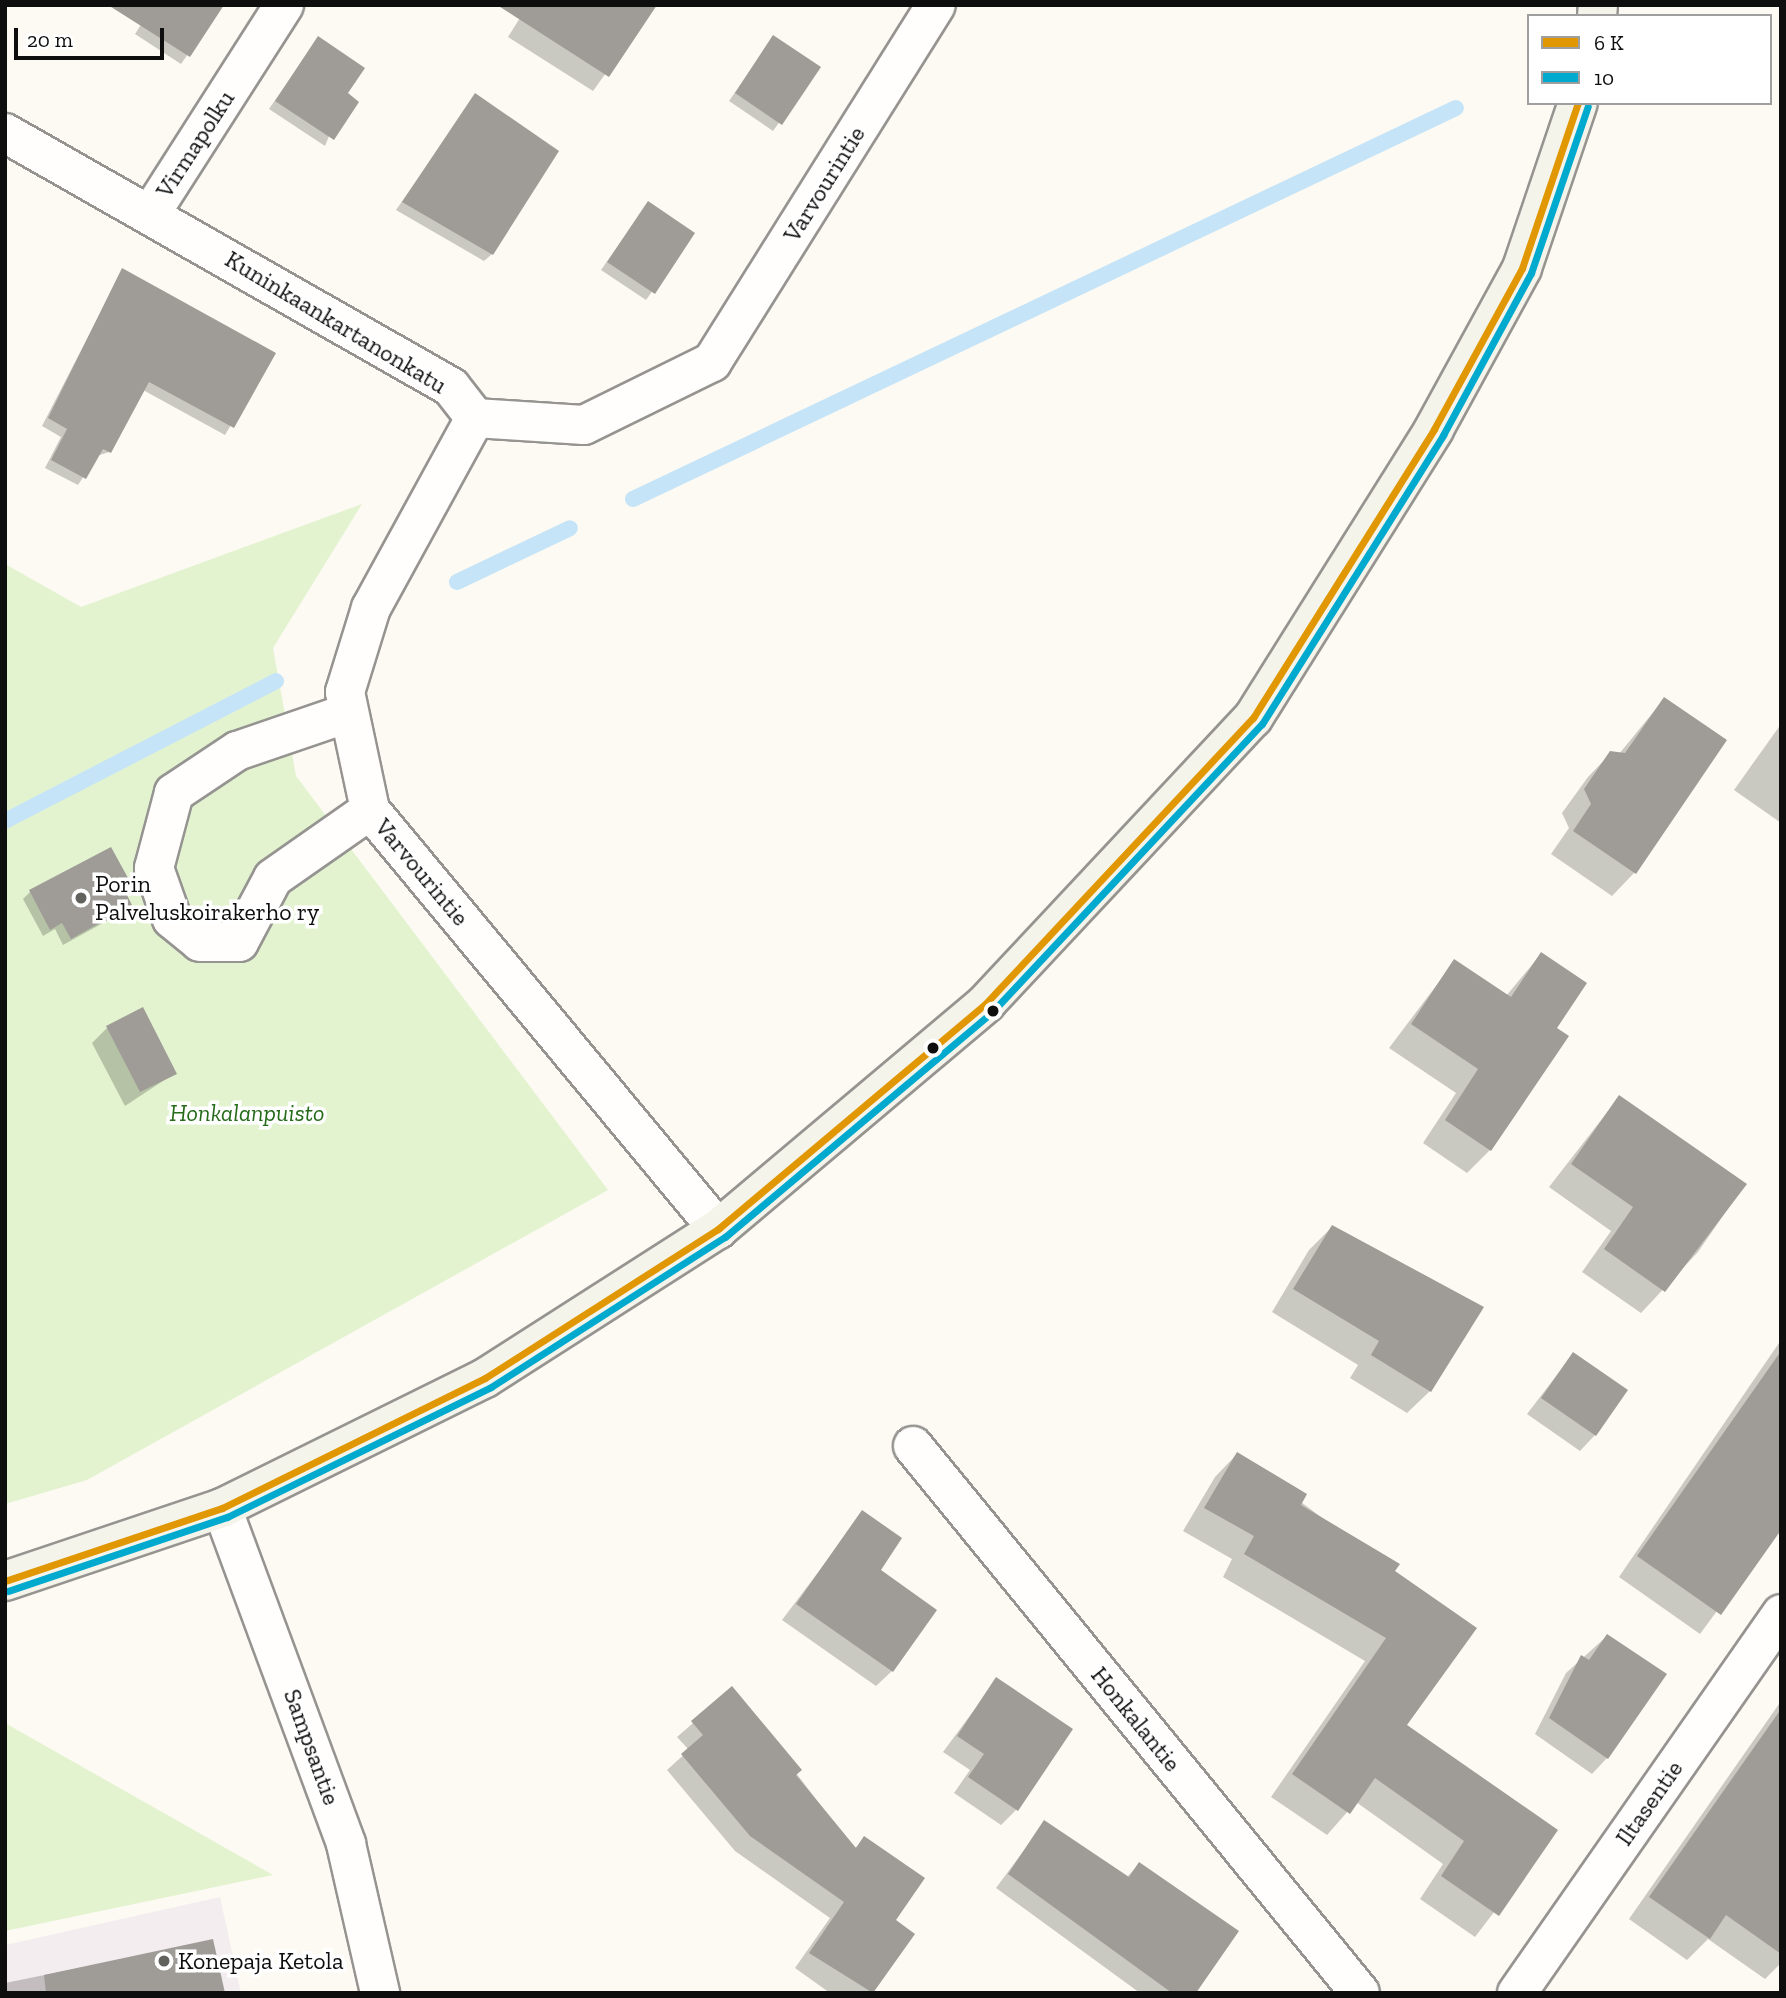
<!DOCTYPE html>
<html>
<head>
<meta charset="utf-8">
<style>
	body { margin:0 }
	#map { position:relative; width:1786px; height:1998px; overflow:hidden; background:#fcfaf2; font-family:"Zilla Slab",serif }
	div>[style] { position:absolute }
	.industrial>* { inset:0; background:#f4edef }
	.green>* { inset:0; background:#e3f3d0 }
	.shadow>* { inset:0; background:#0003 }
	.stream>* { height:16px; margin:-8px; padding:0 8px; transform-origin:8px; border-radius:8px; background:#c6e4f8 }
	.building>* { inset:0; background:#9f9c98 }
	.roads { filter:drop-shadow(2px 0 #959491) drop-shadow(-2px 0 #959491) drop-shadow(0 2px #959491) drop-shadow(0 -2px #959491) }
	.minor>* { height:38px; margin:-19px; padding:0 19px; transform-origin:19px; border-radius:19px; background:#fffefd }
	.tertiary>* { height:38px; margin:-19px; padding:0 19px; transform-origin:19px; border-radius:19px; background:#fffefd }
	.secondary>* { height:38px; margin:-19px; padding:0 19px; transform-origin:19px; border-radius:19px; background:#f5f4ea }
	.bus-1>* { height:7px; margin:-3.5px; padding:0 3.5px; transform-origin:3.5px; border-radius:3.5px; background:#e09701 }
	.bus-2>* { height:7px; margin:-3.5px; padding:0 3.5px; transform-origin:3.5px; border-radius:3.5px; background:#00a9ce }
	.dots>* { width:19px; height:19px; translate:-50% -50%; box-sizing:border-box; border:4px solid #fff; border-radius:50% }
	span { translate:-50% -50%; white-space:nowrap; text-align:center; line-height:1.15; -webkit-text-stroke:7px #fff; paint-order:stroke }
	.street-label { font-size:24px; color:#0e0e0e }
	.poi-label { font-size:24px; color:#0e0e0e }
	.left { translate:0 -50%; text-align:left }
	.park-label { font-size:24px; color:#256b19; font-style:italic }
	.frame { position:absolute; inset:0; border:7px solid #0e0e0e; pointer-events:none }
	.legend { position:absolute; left:1527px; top:14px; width:245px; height:91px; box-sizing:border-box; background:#fff; border:2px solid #9f9f9f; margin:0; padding:9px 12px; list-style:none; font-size:21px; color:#0e0e0e }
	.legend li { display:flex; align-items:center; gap:14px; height:35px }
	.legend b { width:35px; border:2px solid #9f9f9f }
	.scale { position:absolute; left:14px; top:28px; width:150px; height:32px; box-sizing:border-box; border:4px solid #0e0e0e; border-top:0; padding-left:9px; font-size:21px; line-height:24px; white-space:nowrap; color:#0e0e0e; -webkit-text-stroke:5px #fff; paint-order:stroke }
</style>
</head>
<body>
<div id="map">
	<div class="industrial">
		<div style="clip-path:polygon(220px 1897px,241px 1993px,5px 1993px,5px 1945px)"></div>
	</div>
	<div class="green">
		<div style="clip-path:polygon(362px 504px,273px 648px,296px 776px,608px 1190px,87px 1480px,5px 1504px,5px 564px,81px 607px)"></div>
		<div style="clip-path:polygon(5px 1723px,273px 1875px,5px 1931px)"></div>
	</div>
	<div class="shadow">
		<div style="clip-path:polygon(153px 5px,222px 5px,181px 64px,135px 34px)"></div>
		<div style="clip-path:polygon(528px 5px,655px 5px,593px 91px,508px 37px)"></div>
		<div style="clip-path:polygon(773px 37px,819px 67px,773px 131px,729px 101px)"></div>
		<div style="clip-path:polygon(318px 38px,346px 94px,325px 146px,269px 109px)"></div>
		<div style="clip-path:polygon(475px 96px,492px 254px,484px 261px,396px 210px)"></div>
		<div style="clip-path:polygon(648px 203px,693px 234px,646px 300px,601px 270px)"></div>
		<div style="clip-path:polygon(122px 271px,274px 353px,225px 435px,143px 390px,109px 452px,97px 456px,78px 485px,45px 468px,61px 437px,42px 426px)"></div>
		<div style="clip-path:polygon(1664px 699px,1725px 740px,1634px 873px,1612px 896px,1551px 854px,1569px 828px,1562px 813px,1588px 777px,1611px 753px,1619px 754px)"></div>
		<div style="clip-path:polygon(1781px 724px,1781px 823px,1734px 790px)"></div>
		<div style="clip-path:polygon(130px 887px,124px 893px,130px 905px,123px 912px,63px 945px,55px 929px,43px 936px,23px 899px,30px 892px)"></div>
		<div style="clip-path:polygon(1541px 954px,1554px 1029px,1490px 1150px,1467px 1173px,1423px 1143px,1456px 1093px,1389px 1048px,1454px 962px,1506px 996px)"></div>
		<div style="clip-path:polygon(108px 1027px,175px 1073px,125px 1106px,92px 1043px)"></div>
		<div style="clip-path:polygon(1619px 1097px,1745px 1184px,1698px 1252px,1641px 1313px,1582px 1272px,1611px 1231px,1549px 1187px)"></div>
		<div style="clip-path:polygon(1332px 1227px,1430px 1391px,1407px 1413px,1350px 1378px,1358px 1365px,1272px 1312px,1309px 1250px)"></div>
		<div style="clip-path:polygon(1781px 1340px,1781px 1524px,1700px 1634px,1619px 1577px)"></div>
		<div style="clip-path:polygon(1573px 1354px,1595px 1435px,1580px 1451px,1527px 1414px)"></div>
		<div style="clip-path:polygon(1237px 1454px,1393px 1571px,1405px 1726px,1556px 1831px,1475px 1937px,1420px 1899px,1443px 1864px,1356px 1802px,1327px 1835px,1271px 1797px,1365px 1661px,1223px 1577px,1232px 1559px,1183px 1531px,1215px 1477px)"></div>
		<div style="clip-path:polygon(863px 1513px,892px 1671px,876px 1686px,782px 1620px)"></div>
		<div style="clip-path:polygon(1607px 1636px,1607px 1758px,1592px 1774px,1535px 1734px,1566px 1673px)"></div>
		<div style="clip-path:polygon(997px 1679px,1016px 1810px,1001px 1825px,954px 1793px,970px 1770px,943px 1752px)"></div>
		<div style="clip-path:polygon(732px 1689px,854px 1849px,865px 1838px,894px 1921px,912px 1934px,871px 1993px,830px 1993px,795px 1968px,830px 1918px,735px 1851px,667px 1770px,689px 1750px,677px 1737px)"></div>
		<div style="clip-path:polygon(1781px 1701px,1781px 1963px,1765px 1979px,1708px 1939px,1687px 1960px,1629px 1919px)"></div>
		<div style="clip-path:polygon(1045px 1822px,1127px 1877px,1139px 1864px,1194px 1993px,1140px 1993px,996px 1888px)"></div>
		<div style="clip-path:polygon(212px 1941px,223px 1993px,5px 1993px,5px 1983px)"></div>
	</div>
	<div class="stream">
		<div style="left:633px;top:499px;width:911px;rotate:-25.41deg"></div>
		<div style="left:457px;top:582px;width:125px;rotate:-25.5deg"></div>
		<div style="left:5px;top:821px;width:305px;rotate:-27.3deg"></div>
	</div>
	<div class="building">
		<div style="clip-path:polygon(108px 5px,224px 5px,190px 57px)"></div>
		<div style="clip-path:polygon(497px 5px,657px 5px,609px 77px)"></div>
		<div style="clip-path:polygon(773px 35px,821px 67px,782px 125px,735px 93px)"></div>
		<div style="clip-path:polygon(318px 36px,365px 68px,348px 93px,359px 102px,334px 140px,275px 101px)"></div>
		<div style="clip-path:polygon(475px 93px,559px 151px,493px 255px,402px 202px)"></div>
		<div style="clip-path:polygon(648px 201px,695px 233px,655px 294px,607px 262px)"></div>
		<div style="clip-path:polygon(122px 268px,276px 353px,234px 428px,149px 382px,111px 453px,103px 449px,86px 479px,51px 460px,67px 429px,48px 418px)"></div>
		<div style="clip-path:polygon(1664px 697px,1727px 740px,1636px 874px,1573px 831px,1591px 804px,1584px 789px,1610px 751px,1625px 753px)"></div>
		<div style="clip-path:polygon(111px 847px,133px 887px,125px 891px,132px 905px,71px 939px,62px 923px,50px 930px,29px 890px)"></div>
		<div style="clip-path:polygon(1541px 952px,1587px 983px,1557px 1028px,1569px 1036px,1491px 1151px,1445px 1120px,1478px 1069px,1411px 1024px,1454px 959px,1511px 997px)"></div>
		<div style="clip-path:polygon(143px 1007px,177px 1074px,140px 1092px,106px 1026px)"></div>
		<div style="clip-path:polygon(1619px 1095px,1747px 1184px,1665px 1292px,1604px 1249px,1633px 1207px,1571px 1164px)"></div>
		<div style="clip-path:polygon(1332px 1225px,1484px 1307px,1431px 1392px,1371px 1355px,1379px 1341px,1293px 1289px)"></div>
		<div style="clip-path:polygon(1781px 1351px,1781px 1530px,1721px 1615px,1637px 1556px)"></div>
		<div style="clip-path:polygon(1573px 1352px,1628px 1390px,1596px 1436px,1541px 1398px)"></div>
		<div style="clip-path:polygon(1237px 1452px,1307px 1494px,1301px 1505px,1400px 1564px,1395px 1571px,1477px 1628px,1407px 1725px,1558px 1830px,1499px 1916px,1441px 1876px,1464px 1841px,1375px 1778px,1350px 1814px,1292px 1774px,1386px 1638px,1244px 1554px,1254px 1536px,1204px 1508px)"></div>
		<div style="clip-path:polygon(862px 1510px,902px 1538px,881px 1570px,937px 1610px,893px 1672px,796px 1604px)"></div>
		<div style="clip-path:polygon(1607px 1634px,1667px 1674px,1608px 1759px,1549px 1718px,1581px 1655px,1589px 1660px)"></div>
		<div style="clip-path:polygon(996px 1677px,1073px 1729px,1018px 1811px,968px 1777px,984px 1754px,957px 1736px)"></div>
		<div style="clip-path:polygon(732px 1686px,802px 1770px,796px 1775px,856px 1848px,864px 1836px,925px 1878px,896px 1920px,915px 1934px,873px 1993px,809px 1953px,844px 1902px,750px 1836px,681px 1754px,703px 1735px,691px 1721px)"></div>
		<div style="clip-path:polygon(1781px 1709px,1781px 1954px,1726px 1915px,1710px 1939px,1649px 1897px)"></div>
		<div style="clip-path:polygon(1044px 1820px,1129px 1877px,1139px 1862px,1239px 1931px,1196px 1993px,1172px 1993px,1008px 1874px)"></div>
		<div style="clip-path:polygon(213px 1939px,225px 1993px,46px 1993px,44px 1975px)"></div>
	</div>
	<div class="roads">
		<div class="minor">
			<div style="left:5px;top:133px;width:513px;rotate:29.66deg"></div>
			<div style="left:451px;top:387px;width:39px;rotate:52deg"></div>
			<div style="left:475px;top:418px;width:109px;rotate:3.7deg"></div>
			<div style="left:584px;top:425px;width:143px;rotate:-26.2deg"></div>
			<div style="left:712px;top:362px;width:421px;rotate:-57.9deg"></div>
			<div style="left:151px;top:213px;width:247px;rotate:-57.4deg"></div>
			<div style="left:475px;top:418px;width:217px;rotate:118.7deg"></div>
			<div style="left:371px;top:608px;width:88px;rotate:107.2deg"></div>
			<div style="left:345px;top:692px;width:121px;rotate:78deg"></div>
			<div style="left:370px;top:810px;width:545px;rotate:50.29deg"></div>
			<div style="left:348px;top:713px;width:117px;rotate:161.1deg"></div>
			<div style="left:237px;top:751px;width:76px;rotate:146.3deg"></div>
			<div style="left:174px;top:793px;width:78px;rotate:104.9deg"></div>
			<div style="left:154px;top:868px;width:54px;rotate:70.6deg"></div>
			<div style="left:172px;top:919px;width:36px;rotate:39deg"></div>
			<div style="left:200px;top:942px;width:39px"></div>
			<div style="left:239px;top:942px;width:72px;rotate:-62deg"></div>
			<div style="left:273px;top:878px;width:118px;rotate:-35deg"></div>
			<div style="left:913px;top:1446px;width:706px;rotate:50.74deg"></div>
			<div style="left:1517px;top:1993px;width:462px;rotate:-55.1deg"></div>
		</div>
		<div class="tertiary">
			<div style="left:222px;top:1508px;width:358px;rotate:69.7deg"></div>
			<div style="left:346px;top:1844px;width:153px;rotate:77.1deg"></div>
		</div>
		<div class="secondary">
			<div style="left:1597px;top:16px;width:11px;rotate:-85deg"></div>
			<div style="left:5px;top:1581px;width:229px;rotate:-18.6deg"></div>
			<div style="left:222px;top:1508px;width:293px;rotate:-26.3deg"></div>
			<div style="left:485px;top:1378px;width:277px;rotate:-32.6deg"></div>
			<div style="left:718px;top:1229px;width:351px;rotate:-40.1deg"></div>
			<div style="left:986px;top:1003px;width:391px;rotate:-46.9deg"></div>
			<div style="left:1253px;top:718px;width:341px;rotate:-57.9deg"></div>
			<div style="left:1434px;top:429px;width:183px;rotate:-61.3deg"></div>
			<div style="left:1522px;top:268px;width:174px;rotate:-71.3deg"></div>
		</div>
	</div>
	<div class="bus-1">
		<div style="left:5px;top:1581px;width:229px;rotate:-18.6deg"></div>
		<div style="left:222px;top:1508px;width:293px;rotate:-26.3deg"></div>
		<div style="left:485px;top:1378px;width:277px;rotate:-32.6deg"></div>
		<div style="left:718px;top:1229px;width:351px;rotate:-40.1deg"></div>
		<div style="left:986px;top:1003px;width:391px;rotate:-46.9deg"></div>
		<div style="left:1253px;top:718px;width:341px;rotate:-57.9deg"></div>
		<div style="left:1434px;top:429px;width:183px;rotate:-61.3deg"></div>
		<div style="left:1522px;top:268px;width:174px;rotate:-71.3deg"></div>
	</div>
	<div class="bus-2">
		<div style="left:8px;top:1591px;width:231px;rotate:-18.7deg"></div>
		<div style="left:227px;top:1517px;width:294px;rotate:-26.2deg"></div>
		<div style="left:491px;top:1387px;width:278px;rotate:-32.7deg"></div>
		<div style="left:725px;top:1237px;width:351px;rotate:-40.1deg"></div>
		<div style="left:993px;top:1011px;width:393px;rotate:-46.9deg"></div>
		<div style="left:1262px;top:724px;width:341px;rotate:-57.9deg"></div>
		<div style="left:1443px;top:435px;width:184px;rotate:-61.5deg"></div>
		<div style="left:1531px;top:273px;width:176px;rotate:-71.2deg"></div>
	</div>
	<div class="dots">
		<div style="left:81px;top:898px;background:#61615e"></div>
		<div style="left:993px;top:1011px;background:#0e0e0e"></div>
		<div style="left:933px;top:1048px;background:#0e0e0e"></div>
		<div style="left:164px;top:1961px;background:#61615e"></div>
	</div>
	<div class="street-label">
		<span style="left:195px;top:144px;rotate:-57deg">Virmapolku</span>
		<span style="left:824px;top:184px;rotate:-58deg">Varvourintie</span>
		<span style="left:336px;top:322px;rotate:31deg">Kuninkaankartanonkatu</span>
		<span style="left:422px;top:872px;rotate:50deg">Varvourintie</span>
		<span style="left:1136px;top:1719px;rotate:51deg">Honkalantie</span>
		<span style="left:312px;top:1747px;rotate:70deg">Sampsantie</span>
		<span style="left:1649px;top:1803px;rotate:-55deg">Iltasentie</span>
	</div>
	<div class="poi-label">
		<span class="left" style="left:95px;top:898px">Porin<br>Palveluskoirakerho ry</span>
		<span class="left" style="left:178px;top:1961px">Konepaja Ketola</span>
	</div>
	<div class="park-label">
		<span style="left:247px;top:1113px">Honkalanpuisto</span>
	</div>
	<div class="frame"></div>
	<ul class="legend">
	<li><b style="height:9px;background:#e09701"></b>6 K</li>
	<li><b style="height:9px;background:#00a9ce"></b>10</li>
	</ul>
	<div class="scale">20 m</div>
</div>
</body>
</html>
